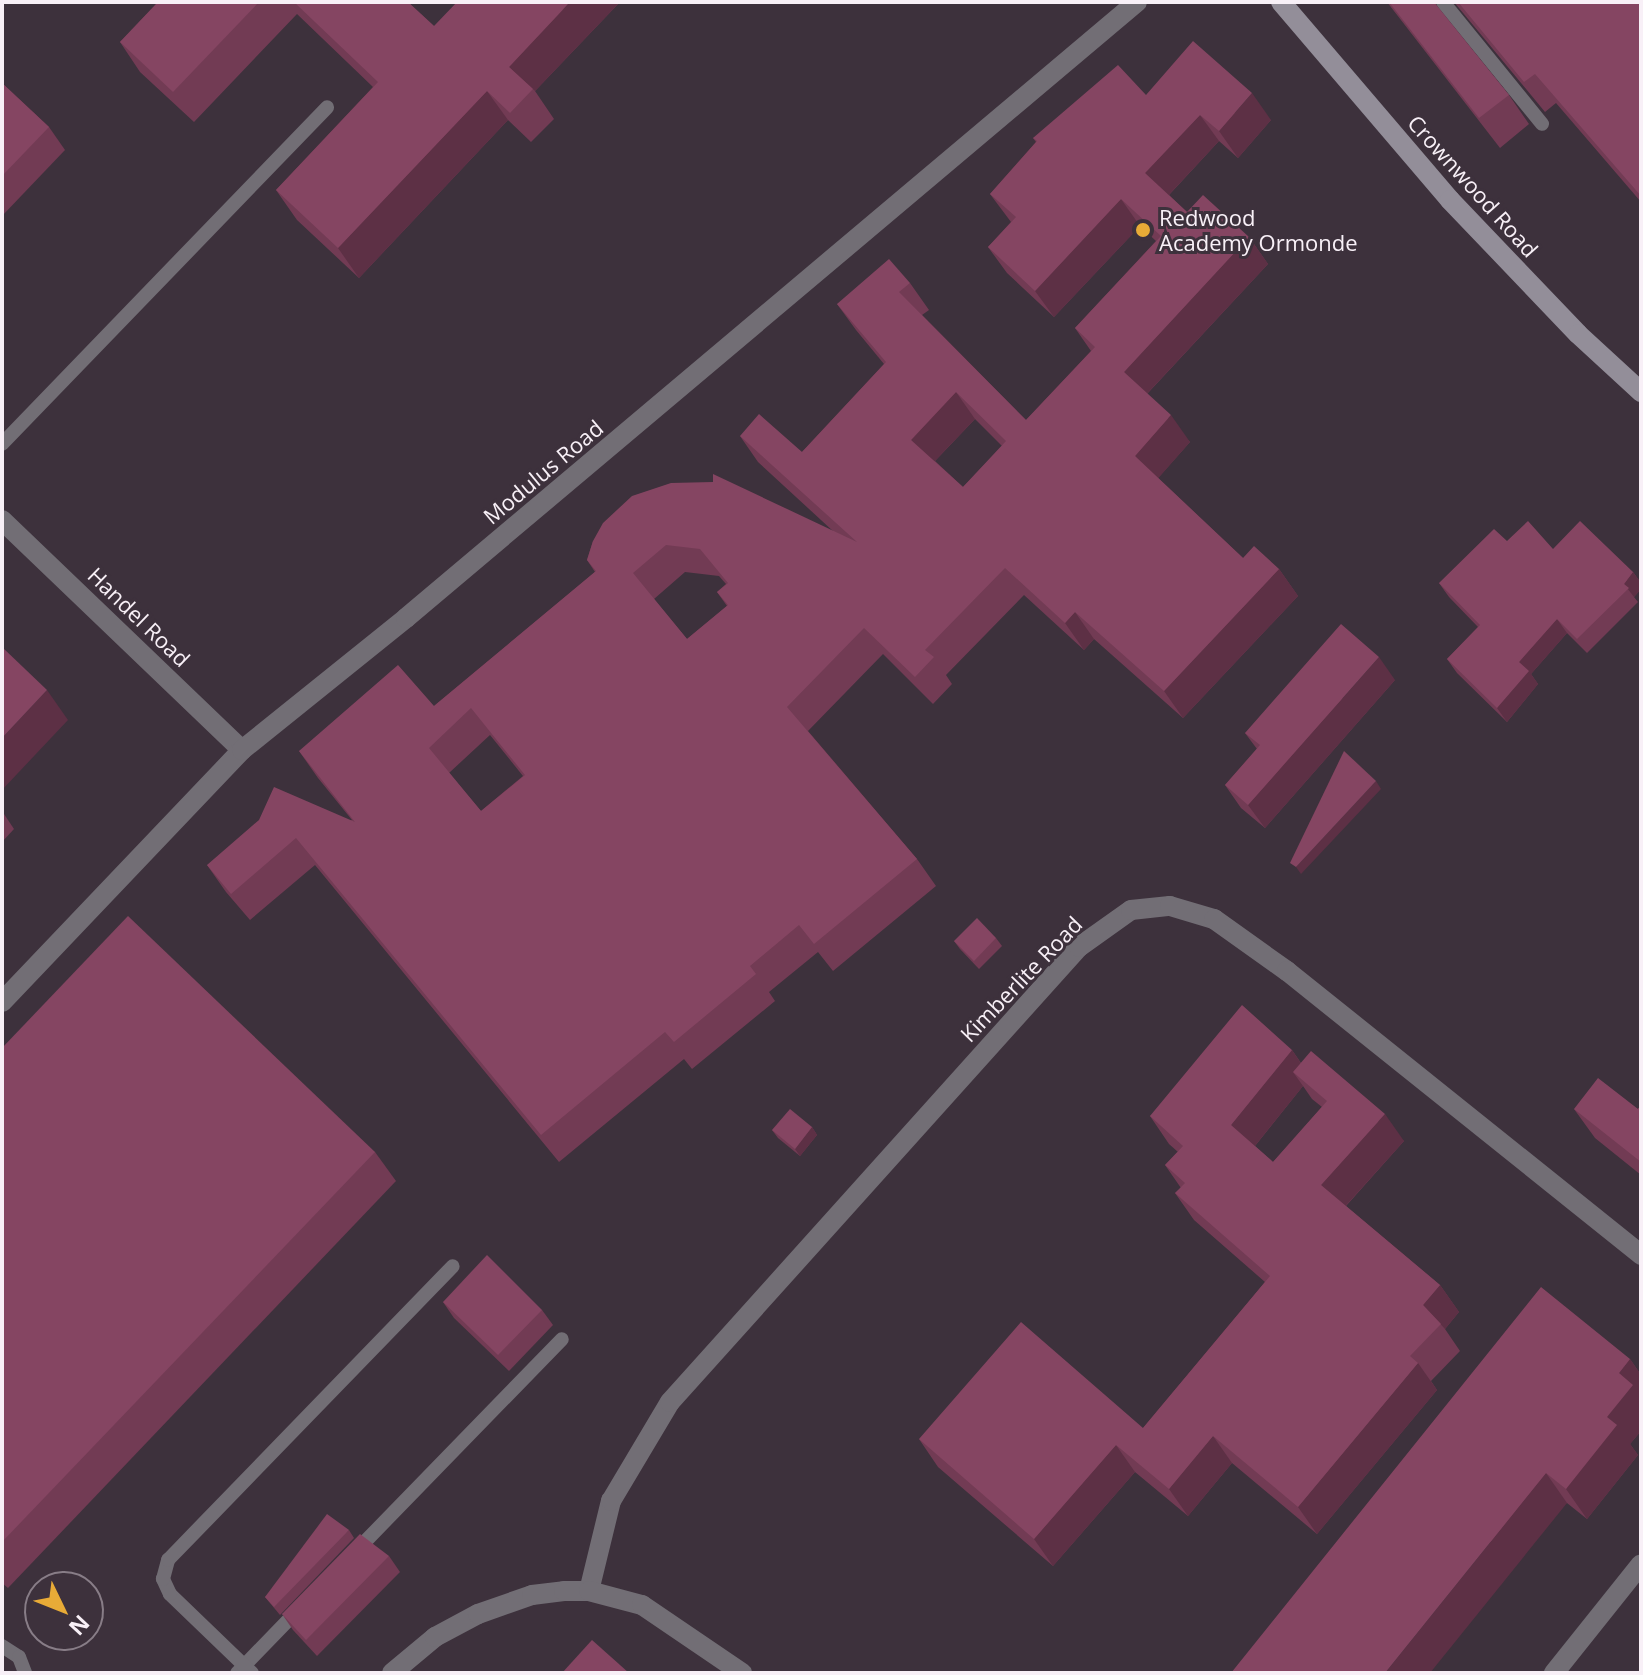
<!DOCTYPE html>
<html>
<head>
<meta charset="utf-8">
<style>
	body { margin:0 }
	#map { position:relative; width:1643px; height:1675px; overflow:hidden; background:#3d313c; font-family:"Open Sans",sans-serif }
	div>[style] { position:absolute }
	.lane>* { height:14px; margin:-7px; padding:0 7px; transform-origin:7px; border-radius:7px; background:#726e75 }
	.street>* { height:20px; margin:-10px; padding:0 10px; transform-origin:10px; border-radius:10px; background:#726e75 }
	.secondary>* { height:20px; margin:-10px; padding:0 10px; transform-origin:10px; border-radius:10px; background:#938e99 }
	.wall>* { inset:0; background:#723b54 }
	.shaded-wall>* { inset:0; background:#5d3045 }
	.building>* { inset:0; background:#854562 }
	.dots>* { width:22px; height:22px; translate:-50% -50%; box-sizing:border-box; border:4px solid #3d313c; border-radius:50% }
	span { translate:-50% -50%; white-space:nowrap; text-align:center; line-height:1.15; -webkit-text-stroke:6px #3d313c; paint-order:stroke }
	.street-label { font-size:22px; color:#f8f0f7 }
	.poi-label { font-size:22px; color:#f8f0f7 }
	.left { translate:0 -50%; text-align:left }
	.frame { position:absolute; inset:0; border:4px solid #f8f0f7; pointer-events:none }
	.north { position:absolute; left:24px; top:1571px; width:80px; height:80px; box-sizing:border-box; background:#3d313c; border:2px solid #887d87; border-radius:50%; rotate:133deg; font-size:22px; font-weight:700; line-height:32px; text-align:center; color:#f8f0f7 }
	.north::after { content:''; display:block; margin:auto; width:28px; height:36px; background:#e8ab37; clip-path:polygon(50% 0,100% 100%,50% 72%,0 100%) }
</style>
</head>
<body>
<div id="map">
	<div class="lane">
		<div style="left:1443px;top:2px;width:157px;rotate:50.9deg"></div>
		<div style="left:2px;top:444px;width:468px;rotate:-46deg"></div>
		<div style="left:354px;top:1553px;width:298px;rotate:-45.8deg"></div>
		<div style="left:2px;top:1646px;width:20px;rotate:33deg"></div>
		<div style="left:19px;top:1657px;width:17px;rotate:69deg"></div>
		<div style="left:237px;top:1673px;width:91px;rotate:-45.9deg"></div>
		<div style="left:252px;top:1673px;width:114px;rotate:-136.1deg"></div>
		<div style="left:170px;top:1594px;width:17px;rotate:-115deg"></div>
		<div style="left:163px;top:1579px;width:20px;rotate:-75deg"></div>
		<div style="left:168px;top:1560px;width:409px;rotate:-45.9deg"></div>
	</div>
	<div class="street">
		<div style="left:2px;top:520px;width:332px;rotate:43.8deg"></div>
		<div style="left:2px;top:1002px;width:348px;rotate:-46.4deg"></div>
		<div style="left:242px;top:750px;width:211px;rotate:-38.8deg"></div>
		<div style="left:406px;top:618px;width:956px;rotate:-40.12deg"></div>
		<div style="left:589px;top:1591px;width:93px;rotate:-76.3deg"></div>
		<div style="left:611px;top:1501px;width:115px;rotate:-59.2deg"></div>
		<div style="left:670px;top:1402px;width:612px;rotate:-48.05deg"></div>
		<div style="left:1079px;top:947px;width:64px;rotate:-35.4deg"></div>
		<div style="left:1131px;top:910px;width:39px;rotate:-6deg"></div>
		<div style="left:1170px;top:906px;width:46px;rotate:16.5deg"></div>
		<div style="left:1214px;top:919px;width:90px;rotate:35.5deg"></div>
		<div style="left:1287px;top:971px;width:454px;rotate:38.7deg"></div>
		<div style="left:392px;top:1673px;width:56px;rotate:-39.9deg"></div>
		<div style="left:435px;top:1637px;width:49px;rotate:-28.1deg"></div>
		<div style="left:478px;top:1614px;width:57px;rotate:-19.4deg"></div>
		<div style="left:532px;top:1595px;width:32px;rotate:-7deg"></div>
		<div style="left:564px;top:1591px;width:25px"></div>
		<div style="left:589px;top:1591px;width:55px;rotate:14.8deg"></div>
		<div style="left:642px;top:1605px;width:121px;rotate:34.2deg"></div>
		<div style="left:1554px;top:1673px;width:139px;rotate:-51.4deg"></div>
	</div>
	<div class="secondary">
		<div style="left:1281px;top:2px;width:260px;rotate:49.5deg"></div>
		<div style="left:1450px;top:200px;width:185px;rotate:46.3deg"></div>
		<div style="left:1578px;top:334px;width:86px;rotate:42.6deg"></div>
	</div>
	<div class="wall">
		<div style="clip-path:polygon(158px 2px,408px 2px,434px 26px,620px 2px,535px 91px,554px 119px,531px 142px,508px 120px,359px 278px,297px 220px,276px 190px,373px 87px,297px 14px,194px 122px,140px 72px,120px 42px)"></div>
		<div style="clip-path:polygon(1387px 2px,1435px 2px,1435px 4px,1509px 95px,1529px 124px,1500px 148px)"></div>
		<div style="clip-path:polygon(1454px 2px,1641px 2px,1641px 202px,1556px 103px,1545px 112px)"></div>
		<div style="clip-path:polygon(2px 83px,49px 127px,65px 150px,2px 216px)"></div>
		<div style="clip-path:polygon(evenodd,1146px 95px,1271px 120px,1238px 158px,1219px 141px,1169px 195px,1187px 212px,1249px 237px,1268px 264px,1147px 394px,1190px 442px,1158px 478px,1243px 558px,1279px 569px,1298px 596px,1183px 718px,1094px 639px,1084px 650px,1024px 595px,946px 675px,952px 684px,933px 704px,883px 654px,808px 731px,917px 859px,936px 886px,833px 971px,818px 952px,769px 992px,775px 1001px,692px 1069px,684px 1059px,559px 1162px,315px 865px,250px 920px,226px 892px,207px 865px,352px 820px,318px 778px,299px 751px,434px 706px,595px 572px,587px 560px,593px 541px,834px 532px,758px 462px,740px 436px,802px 452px,884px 364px,856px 330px,837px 304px,910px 283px,929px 310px,922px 315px,1026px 420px,1091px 351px,1075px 328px,1156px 241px,1140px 226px,1054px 317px,1007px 273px,988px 247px,1011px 222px,990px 194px,1036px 142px,1033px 138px,1146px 95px,975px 419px,1002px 446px,963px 487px,935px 461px,975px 419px,1146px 95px,685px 572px,719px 576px,726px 584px,717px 592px,727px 606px,687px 639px,654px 599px,685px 572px,1146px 95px,490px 735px,523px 776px,481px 811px,449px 773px,490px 735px)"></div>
		<div style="clip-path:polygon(1553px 549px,1633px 572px,1641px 583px,1641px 589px,1634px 597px,1638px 602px,1587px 653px,1567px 633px,1531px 674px,1538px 684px,1507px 722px,1457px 673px,1447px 659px,1478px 627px,1449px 597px,1439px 583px)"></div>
		<div style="clip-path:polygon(1395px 680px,1265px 828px,1241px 808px,1225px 785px,1257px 749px,1245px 733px)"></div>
		<div style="clip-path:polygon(2px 811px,14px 829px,2px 842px)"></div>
		<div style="clip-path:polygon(996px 938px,1002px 946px,979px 969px,960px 949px,954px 941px)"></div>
		<div style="clip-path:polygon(2px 1048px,375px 1152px,396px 1181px,8px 1588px,2px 1583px)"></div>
		<div style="clip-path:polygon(evenodd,1292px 1050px,1301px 1063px,1404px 1141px,1346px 1206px,1440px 1285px,1459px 1312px,1445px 1329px,1460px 1351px,1431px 1381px,1437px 1390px,1317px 1534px,1232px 1463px,1188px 1516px,1135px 1472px,1053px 1566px,938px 1467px,919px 1439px,1143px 1428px,1265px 1282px,1194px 1220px,1175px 1193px,1181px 1188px,1165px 1165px,1178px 1152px,1169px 1144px,1150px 1116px,1292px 1050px,1303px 1086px,1312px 1099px,1322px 1107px,1273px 1162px,1255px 1146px,1303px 1086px)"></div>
		<div style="clip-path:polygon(1641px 1105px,1641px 1175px,1595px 1138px,1574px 1109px,1638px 1109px)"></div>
		<div style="clip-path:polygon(812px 1127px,817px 1135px,800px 1156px,778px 1138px,772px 1130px)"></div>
		<div style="clip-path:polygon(443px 1302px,542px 1310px,553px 1325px,509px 1371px,454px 1318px)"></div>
		<div style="clip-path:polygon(1630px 1359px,1641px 1375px,1641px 1431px,1630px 1444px,1638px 1455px,1587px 1519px,1567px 1503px,1231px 1673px)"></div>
		<div style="clip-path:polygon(349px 1530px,354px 1538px,280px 1615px,265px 1597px)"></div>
		<div style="clip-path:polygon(389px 1556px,400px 1572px,317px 1656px,293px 1630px,282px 1614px)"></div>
	</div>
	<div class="shaded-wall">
		<div style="clip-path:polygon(570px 2px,620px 2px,535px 91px,509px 67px)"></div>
		<div style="clip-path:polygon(487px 91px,508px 120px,359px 278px,338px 248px)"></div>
		<div style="clip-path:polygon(1252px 93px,1271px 120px,1238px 158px,1219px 131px)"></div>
		<div style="clip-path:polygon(1200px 115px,1219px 141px,1164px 200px,1145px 173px)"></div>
		<div style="clip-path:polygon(1121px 199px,1140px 226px,1054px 317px,1035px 291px)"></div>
		<div style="clip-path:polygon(1249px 237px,1268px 264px,1142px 399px,1124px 372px)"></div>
		<div style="clip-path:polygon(956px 392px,975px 419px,930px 466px,911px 440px)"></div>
		<div style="clip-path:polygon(1171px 415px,1190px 442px,1154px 483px,1135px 456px)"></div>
		<div style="clip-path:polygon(1279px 569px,1298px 596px,1183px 718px,1164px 691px)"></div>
		<div style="clip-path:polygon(1633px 572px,1641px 583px,1641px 589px,1634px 597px,1624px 584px)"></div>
		<div style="clip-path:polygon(1075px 612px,1094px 639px,1084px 650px,1065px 623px)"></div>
		<div style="clip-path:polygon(1557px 619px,1567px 633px,1531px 674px,1538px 684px,1507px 722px,1497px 708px,1519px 662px)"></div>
		<div style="clip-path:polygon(1379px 657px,1395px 680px,1265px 828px,1248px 805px)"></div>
		<div style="clip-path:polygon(47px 690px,68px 720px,2px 790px,2px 738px)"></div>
		<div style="clip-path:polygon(1376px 781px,1381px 789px,1301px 874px,1296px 867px)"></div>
		<div style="clip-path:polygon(1292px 1050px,1310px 1077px,1293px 1072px,1303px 1086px,1250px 1152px,1231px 1125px)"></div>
		<div style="clip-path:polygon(1385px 1114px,1404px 1141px,1340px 1212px,1321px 1185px)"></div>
		<div style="clip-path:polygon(812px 1127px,817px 1135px,800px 1156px,795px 1149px)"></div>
		<div style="clip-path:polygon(1440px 1285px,1459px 1312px,1445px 1329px,1423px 1305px)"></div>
		<div style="clip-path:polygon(1630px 1359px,1641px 1375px,1641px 1431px,1630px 1444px,1638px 1455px,1587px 1519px,1566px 1489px,1607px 1417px,1619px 1373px)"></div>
		<div style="clip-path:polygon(1418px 1363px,1437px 1390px,1317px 1534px,1298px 1507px)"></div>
		<div style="clip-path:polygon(1213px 1436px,1232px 1463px,1188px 1516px,1169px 1489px)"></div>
		<div style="clip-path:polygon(1116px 1445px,1135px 1472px,1053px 1566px,1034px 1539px)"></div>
		<div style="clip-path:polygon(1546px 1473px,1567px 1503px,1430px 1673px,1385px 1673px)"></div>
	</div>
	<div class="building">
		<div style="clip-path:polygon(158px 2px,259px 2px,173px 92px,120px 42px)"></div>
		<div style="clip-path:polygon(294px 2px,408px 2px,434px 26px,457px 2px,570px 2px,509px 67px,533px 89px,510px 113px,487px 91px,338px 248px,276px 190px,378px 82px)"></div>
		<div style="clip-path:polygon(1389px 2px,1434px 2px,1509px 95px,1479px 118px)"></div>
		<div style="clip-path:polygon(1458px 2px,1641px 2px,1641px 196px,1535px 74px,1524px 82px)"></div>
		<div style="clip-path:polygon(evenodd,1193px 41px,1252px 93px,1219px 131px,1200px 115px,1145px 173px,1187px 212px,1203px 195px,1249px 237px,1124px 372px,1171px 415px,1135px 456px,1243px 558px,1254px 546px,1279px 569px,1164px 691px,1075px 612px,1065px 623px,1005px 568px,925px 650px,934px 657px,915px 677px,864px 628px,787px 707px,917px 859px,814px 944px,799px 925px,750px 966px,756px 974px,674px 1042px,665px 1032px,541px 1135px,296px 838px,231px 894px,207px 865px,259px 820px,274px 787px,355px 822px,299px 751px,398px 665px,434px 706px,596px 571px,587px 560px,593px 541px,603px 523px,632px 496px,671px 483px,713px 482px,713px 474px,857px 542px,740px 436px,759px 414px,802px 452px,886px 362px,837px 304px,889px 259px,910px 283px,899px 292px,1026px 420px,1095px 347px,1075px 328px,1161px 236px,1121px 199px,1035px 291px,988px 247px,1016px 217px,990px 194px,1037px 141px,1033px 138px,1118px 65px,1146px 95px,1193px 41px,956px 392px,1006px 441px,963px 487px,911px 440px,956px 392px,1193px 41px,666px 545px,700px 549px,728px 583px,717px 592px,728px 605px,687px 639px,633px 573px,666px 545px,1193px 41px,471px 708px,525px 775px,481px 811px,429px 748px,471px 708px)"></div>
		<div style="clip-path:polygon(2px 83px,49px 127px,2px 176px)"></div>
		<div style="clip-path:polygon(1528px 521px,1553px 549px,1580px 521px,1633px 572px,1624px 584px,1629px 588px,1577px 639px,1557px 619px,1519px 662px,1529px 671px,1497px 708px,1447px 659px,1480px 625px,1439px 583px,1494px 529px,1507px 541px)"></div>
		<div style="clip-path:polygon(1341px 624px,1379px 657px,1248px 805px,1225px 785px,1260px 745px,1245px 733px)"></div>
		<div style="clip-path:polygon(2px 647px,47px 690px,2px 738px)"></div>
		<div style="clip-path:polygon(1344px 751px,1376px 781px,1296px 867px,1290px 863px)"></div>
		<div style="clip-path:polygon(128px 916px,375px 1152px,2px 1542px,2px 1048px)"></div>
		<div style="clip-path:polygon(977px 918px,996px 938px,974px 961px,954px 941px)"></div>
		<div style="clip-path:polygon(1242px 1005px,1292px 1050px,1231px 1125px,1273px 1162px,1327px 1101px,1293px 1072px,1311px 1051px,1385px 1114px,1321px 1185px,1440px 1285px,1423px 1305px,1441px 1324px,1410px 1356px,1418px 1363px,1298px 1507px,1213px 1436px,1169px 1489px,1116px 1445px,1034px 1539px,919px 1439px,1021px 1322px,1143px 1428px,1270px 1276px,1175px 1193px,1185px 1183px,1165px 1165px,1183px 1146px,1150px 1116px)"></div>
		<div style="clip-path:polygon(1598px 1078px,1638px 1109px,1641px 1105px,1641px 1162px,1574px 1109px)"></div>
		<div style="clip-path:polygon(790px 1109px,812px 1127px,795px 1149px,772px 1130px)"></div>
		<div style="clip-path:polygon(487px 1255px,542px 1310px,498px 1355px,443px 1302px)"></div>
		<div style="clip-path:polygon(1541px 1287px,1630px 1359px,1619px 1373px,1633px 1385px,1607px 1417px,1617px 1425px,1566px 1489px,1546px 1473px,1385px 1673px,1231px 1673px)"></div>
		<div style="clip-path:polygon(327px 1514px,349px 1530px,274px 1607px,265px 1597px)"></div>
		<div style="clip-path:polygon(360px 1534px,389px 1556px,306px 1640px,282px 1614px)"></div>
		<div style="clip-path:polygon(592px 1640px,629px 1673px,562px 1673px)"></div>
	</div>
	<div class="dots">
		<div style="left:1143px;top:230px;background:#e8ab37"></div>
	</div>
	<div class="street-label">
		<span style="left:1473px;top:186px;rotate:48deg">Crownwood Road</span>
		<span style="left:543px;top:472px;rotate:-40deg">Modulus Road</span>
		<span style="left:139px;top:617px;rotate:44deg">Handel Road</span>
		<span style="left:1021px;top:979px;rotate:-46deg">Kimberlite Road</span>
	</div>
	<div class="poi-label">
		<span class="left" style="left:1159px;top:230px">Redwood<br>Academy Ormonde</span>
	</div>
	<div class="frame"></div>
	<div class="north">N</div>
</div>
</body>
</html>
